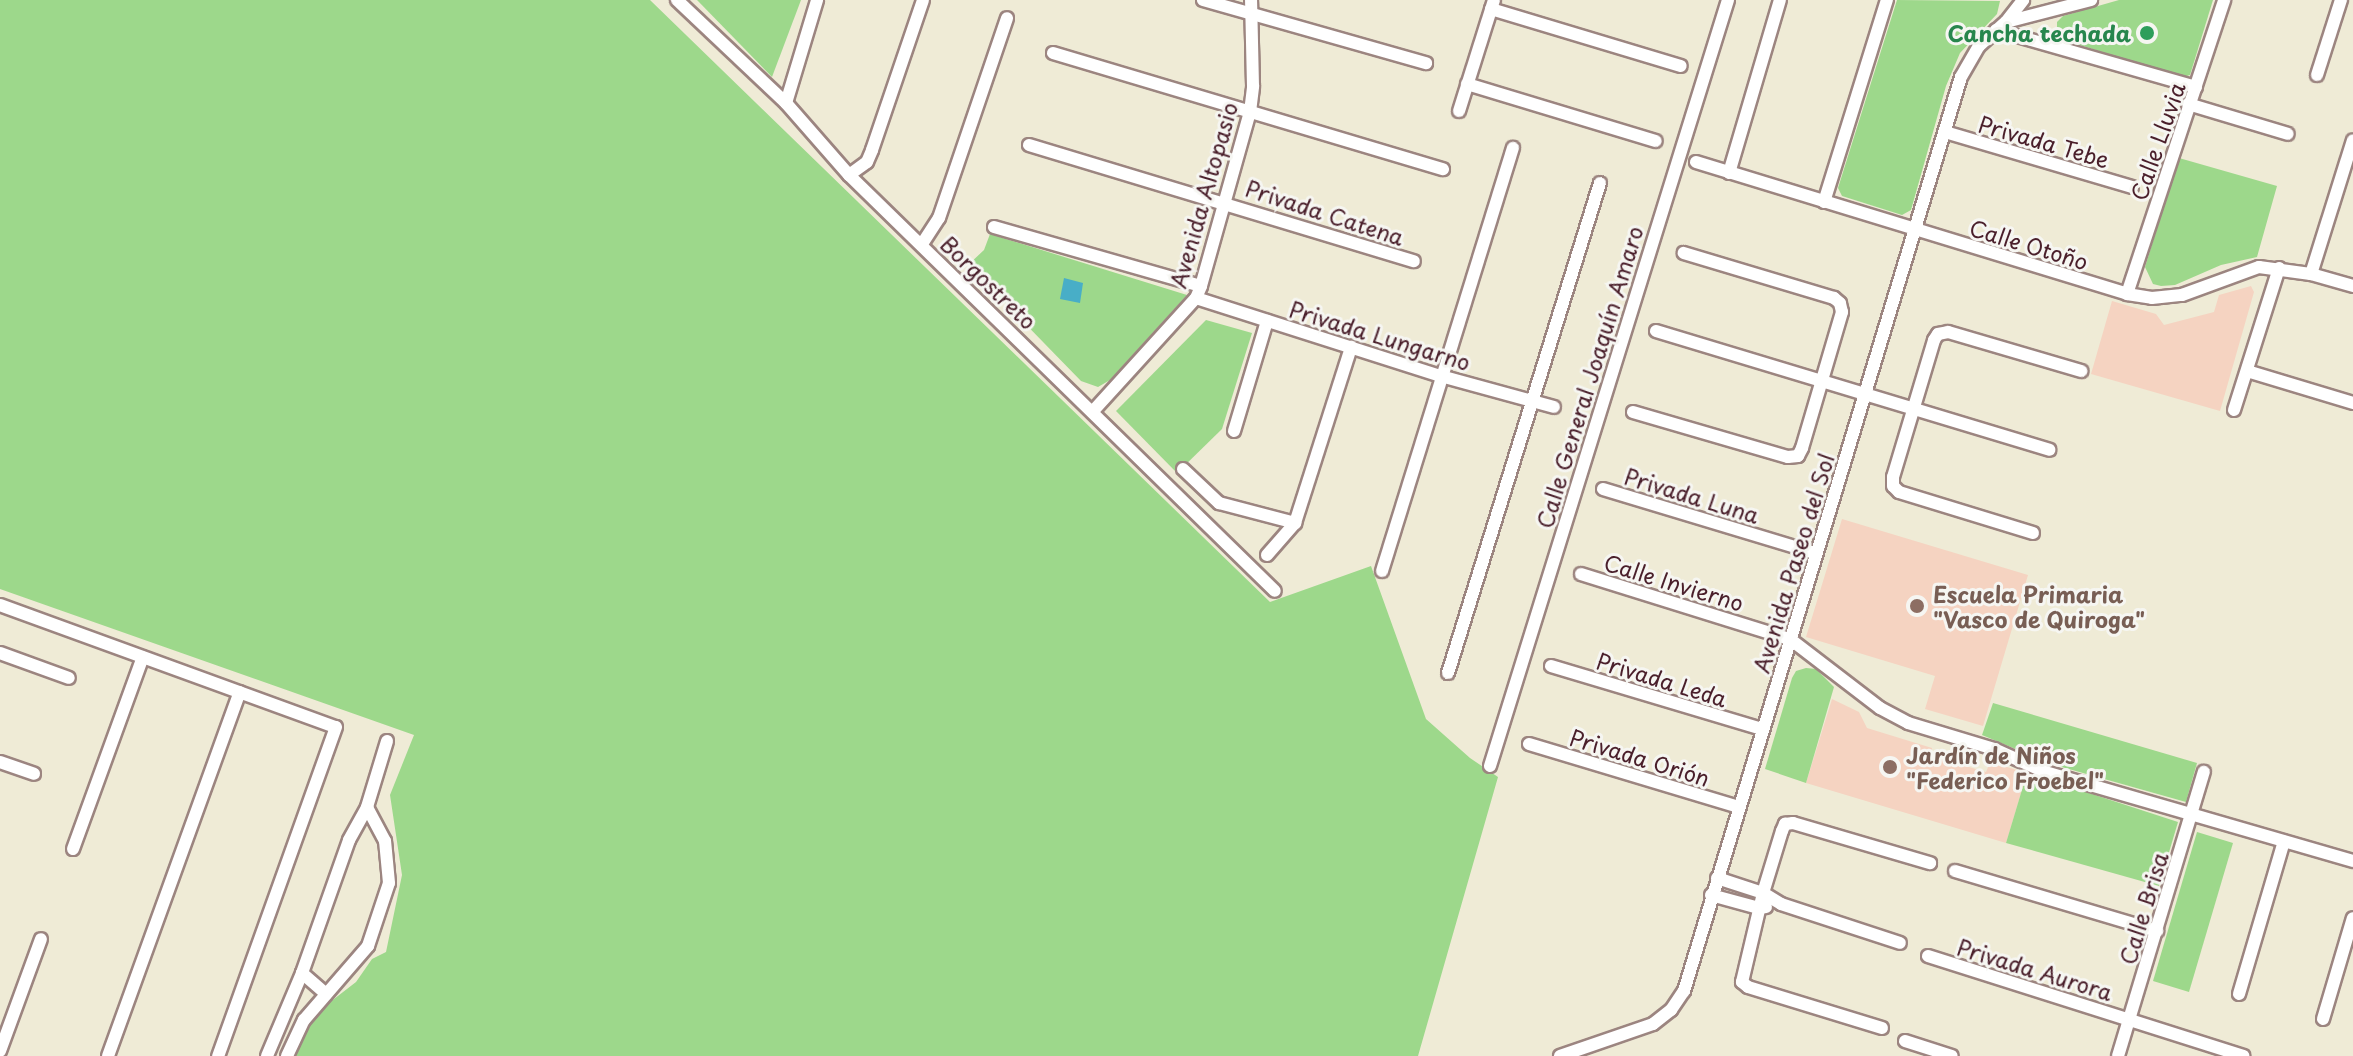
<!DOCTYPE html>
<html>
<head>
<meta charset="utf-8">
<style>
	body { margin:0 }
	#map { position:relative; width:2353px; height:1056px; overflow:hidden; background:#efebd6; font-family:"Playpen Sans",sans-serif }
	div>[style] { position:absolute }
	.built>* { inset:0; background:#f5d3c1 }
	.green>* { inset:0; background:#9dd88b }
	.water>* { inset:0; background:#48aec7 }
	.roads { filter:drop-shadow(2px 0 #9c8580) drop-shadow(-2px 0 #9c8580) drop-shadow(0 2px #9c8580) drop-shadow(0 -2px #9c8580) }
	.street>* { height:12px; margin:-6px; padding:0 6px; transform-origin:6px; border-radius:6px; background:#fff }
	.dots>* { width:22px; height:22px; translate:-50% -50%; box-sizing:border-box; border:4px solid #f6f6f2; border-radius:50% }
	span { translate:-50% -50%; white-space:nowrap; text-align:center; line-height:1.15; -webkit-text-stroke:6px #f6f6f2; paint-order:stroke }
	.leisure-label { font-size:22px; color:#27864d; font-weight:700 }
	.right { translate:-100% -50%; text-align:right }
	.street-label { font-size:22px; color:#4a1f2b }
	.education-label { font-size:22px; color:#785e54; font-weight:700 }
	.left { translate:0 -50%; text-align:left }
</style>
</head>
<body>
<div id="map">
	<div class="built">
		<div style="clip-path:polygon(2251px 286px,2254px 292px,2220px 411px,2091px 374px,2112px 301px,2156px 314px,2164px 325px,2214px 312px,2219px 295px)"></div>
		<div style="clip-path:polygon(1842px 519px,2028px 575px,1983px 726px,1925px 709px,1935px 676px,1806px 637px)"></div>
		<div style="clip-path:polygon(1832px 699px,1859px 712px,1867px 728px,1932px 748px,1931px 756px,1986px 772px,1990px 762px,2027px 773px,2006px 843px,1806px 783px)"></div>
	</div>
	<div class="green">
		<div style="clip-path:polygon(0 0,650px 0,1270px 602px,1371px 566px,1426px 719px,1470px 758px,1498px 777px,1418px 1056px,296px 1056px,312px 1016px,356px 982px,372px 959px,386px 952px,402px 875px,390px 795px,414px 735px,0 589px)"></div>
		<div style="clip-path:polygon(697px 0,801px 0,772px 77px)"></div>
		<div style="clip-path:polygon(1897px 0,2000px 1px,1997px 14px,1960px 53px,1946px 86px,1911px 210px,1902px 215px,1842px 196px,1838px 188px)"></div>
		<div style="clip-path:polygon(2119px 0,2213px 0,2190px 75px,2184px 77px,2060px 39px,2057px 34px,2057px 22px,2063px 16px)"></div>
		<div style="clip-path:polygon(2179px 158px,2277px 186px,2257px 257px,2221px 265px,2175px 285px,2161px 286px,2153px 284px,2145px 267px)"></div>
		<div style="clip-path:polygon(990px 234px,1187px 295px,1110px 380px,1098px 387px,1081px 381px,968px 265px,984px 250px)"></div>
		<div style="clip-path:polygon(1206px 320px,1252px 333px,1222px 429px,1177px 473px,1116px 411px)"></div>
		<div style="clip-path:polygon(1806px 668px,1816px 669px,1834px 687px,1806px 783px,1765px 769px,1792px 678px,1796px 671px)"></div>
		<div style="clip-path:polygon(1993px 703px,2197px 763px,2186px 802px,2051px 764px,1982px 735px)"></div>
		<div style="clip-path:polygon(2027px 773px,2178px 822px,2159px 886px,2006px 843px)"></div>
		<div style="clip-path:polygon(2197px 832px,2233px 843px,2189px 992px,2153px 981px)"></div>
	</div>
	<div class="water">
		<div style="clip-path:polygon(1064px 278px,1083px 283px,1080px 303px,1060px 299px)"></div>
	</div>
	<div class="roads">
		<div class="street">
			<div style="left:677px;top:0;width:150px;rotate:43.4deg"></div>
			<div style="left:786px;top:103px;width:96px;rotate:48.8deg"></div>
			<div style="left:849px;top:175px;width:595px;rotate:44.32deg"></div>
			<div style="left:1203px;top:0;width:232px;rotate:15.8deg"></div>
			<div style="left:1491px;top:9px;width:198px;rotate:16.7deg"></div>
			<div style="left:2006px;top:22px;width:88px;rotate:-14.5deg"></div>
			<div style="left:1996px;top:30px;width:208px;rotate:15.9deg"></div>
			<div style="left:1053px;top:53px;width:407px;rotate:16.6deg"></div>
			<div style="left:2317px;top:75px;width:79px;rotate:-72.3deg"></div>
			<div style="left:1467px;top:84px;width:197px;rotate:16.8deg"></div>
			<div style="left:786px;top:103px;width:108px;rotate:-73.2deg"></div>
			<div style="left:2188px;top:104px;width:104px;rotate:16.7deg"></div>
			<div style="left:1459px;top:111px;width:116px;rotate:-72.5deg"></div>
			<div style="left:1945px;top:132px;width:195px;rotate:16.4deg"></div>
			<div style="left:1029px;top:145px;width:402px;rotate:16.8deg"></div>
			<div style="left:1696px;top:162px;width:451px;rotate:17deg"></div>
			<div style="left:2127px;top:294px;width:25px;rotate:9deg"></div>
			<div style="left:2152px;top:298px;width:30px;rotate:-6deg"></div>
			<div style="left:2182px;top:295px;width:82px;rotate:-20deg"></div>
			<div style="left:2259px;top:267px;width:52px;rotate:7.7deg"></div>
			<div style="left:2311px;top:274px;width:44px;rotate:15.9deg"></div>
			<div style="left:1729px;top:173px;width:180px;rotate:-73.6deg"></div>
			<div style="left:849px;top:175px;width:22px;rotate:-36deg"></div>
			<div style="left:867px;top:162px;width:13px;rotate:-67deg"></div>
			<div style="left:872px;top:150px;width:158px;rotate:-71.2deg"></div>
			<div style="left:1824px;top:202px;width:212px;rotate:-72.7deg"></div>
			<div style="left:994px;top:227px;width:215px;rotate:15.9deg"></div>
			<div style="left:922px;top:244px;width:31px;rotate:-57deg"></div>
			<div style="left:939px;top:218px;width:211px;rotate:-71.2deg"></div>
			<div style="left:2311px;top:274px;width:140px;rotate:-72.6deg"></div>
			<div style="left:2127px;top:294px;width:310px;rotate:-71.7deg"></div>
			<div style="left:1196px;top:298px;width:257px;rotate:17.7deg"></div>
			<div style="left:1441px;top:376px;width:117px;rotate:15.3deg"></div>
			<div style="left:1656px;top:331px;width:411px;rotate:16.8deg"></div>
			<div style="left:2247px;top:371px;width:111px;rotate:16.8deg"></div>
			<div style="left:1094px;top:410px;width:151px;rotate:-47.7deg"></div>
			<div style="left:1196px;top:298px;width:13px;rotate:-67deg"></div>
			<div style="left:1201px;top:286px;width:181px;rotate:-74.3deg"></div>
			<div style="left:1250px;top:112px;width:26px;rotate:-83deg"></div>
			<div style="left:1253px;top:86px;width:86px;rotate:-91.3deg"></div>
			<div style="left:2234px;top:410px;width:149px;rotate:-72.4deg"></div>
			<div style="left:1633px;top:412px;width:161px;rotate:16.2deg"></div>
			<div style="left:1788px;top:457px;width:10px;rotate:-6deg"></div>
			<div style="left:1798px;top:456px;width:9px;rotate:-63deg"></div>
			<div style="left:1802px;top:448px;width:142px;rotate:-73.6deg"></div>
			<div style="left:1842px;top:312px;width:9px;rotate:-103deg"></div>
			<div style="left:1840px;top:303px;width:8px;rotate:-140deg"></div>
			<div style="left:1834px;top:298px;width:157px;rotate:-163.3deg"></div>
			<div style="left:1234px;top:431px;width:115px;rotate:-73.3deg"></div>
			<div style="left:1183px;top:469px;width:50px;rotate:43.4deg"></div>
			<div style="left:1219px;top:503px;width:79px;rotate:14.7deg"></div>
			<div style="left:1603px;top:489px;width:221px;rotate:16.8deg"></div>
			<div style="left:2033px;top:533px;width:140px;rotate:-163deg"></div>
			<div style="left:1899px;top:492px;width:8px;rotate:-135deg"></div>
			<div style="left:1893px;top:486px;width:9px;rotate:-90deg"></div>
			<div style="left:1893px;top:477px;width:143px;rotate:-73.3deg"></div>
			<div style="left:1934px;top:340px;width:7px;rotate:-56deg"></div>
			<div style="left:1938px;top:334px;width:10px;rotate:-11deg"></div>
			<div style="left:1948px;top:332px;width:139px;rotate:16.3deg"></div>
			<div style="left:1267px;top:555px;width:43px;rotate:-48.8deg"></div>
			<div style="left:1295px;top:523px;width:185px;rotate:-72.3deg"></div>
			<div style="left:1382px;top:571px;width:443px;rotate:-72.8deg"></div>
			<div style="left:1581px;top:574px;width:219px;rotate:17.3deg"></div>
			<div style="left:1790px;top:639px;width:113px;rotate:37.5deg"></div>
			<div style="left:1880px;top:708px;width:32px;rotate:28deg"></div>
			<div style="left:1908px;top:723px;width:90px;rotate:16.8deg"></div>
			<div style="left:1994px;top:749px;width:56px;rotate:24.3deg"></div>
			<div style="left:2045px;top:772px;width:321px;rotate:16.1deg"></div>
			<div style="left:0;top:605px;width:357px;rotate:20deg"></div>
			<div style="left:336px;top:727px;width:350px;rotate:109.7deg"></div>
			<div style="left:0;top:653px;width:73px;rotate:19.9deg"></div>
			<div style="left:1551px;top:666px;width:221px;rotate:16.6deg"></div>
			<div style="left:1448px;top:673px;width:513px;rotate:-72.77deg"></div>
			<div style="left:1529px;top:744px;width:219px;rotate:16.7deg"></div>
			<div style="left:0;top:762px;width:36px;rotate:19deg"></div>
			<div style="left:1490px;top:766px;width:802px;rotate:-72.74deg"></div>
			<div style="left:73px;top:849px;width:204px;rotate:-70deg"></div>
			<div style="left:1955px;top:871px;width:211px;rotate:16.5deg"></div>
			<div style="left:1717px;top:878px;width:48px;rotate:18.1deg"></div>
			<div style="left:1763px;top:893px;width:21px;rotate:31deg"></div>
			<div style="left:1781px;top:904px;width:125px;rotate:18.1deg"></div>
			<div style="left:1711px;top:895px;width:50px;rotate:15.2deg"></div>
			<div style="left:1759px;top:908px;width:7px;rotate:-8deg"></div>
			<div style="left:1928px;top:956px;width:331px;rotate:17.6deg"></div>
			<div style="left:302px;top:973px;width:32px;rotate:41deg"></div>
			<div style="left:2239px;top:994px;width:159px;rotate:-73.6deg"></div>
			<div style="left:2323px;top:1019px;width:105px;rotate:-73.5deg"></div>
			<div style="left:1882px;top:1028px;width:140px;rotate:-163deg"></div>
			<div style="left:1748px;top:987px;width:8px;rotate:-140deg"></div>
			<div style="left:1742px;top:982px;width:91px;rotate:-76.7deg"></div>
			<div style="left:1763px;top:893px;width:65px;rotate:-73deg"></div>
			<div style="left:1782px;top:831px;width:8px;rotate:-67deg"></div>
			<div style="left:1785px;top:824px;width:8px;rotate:-7deg"></div>
			<div style="left:1793px;top:823px;width:143px;rotate:16.3deg"></div>
			<div style="left:1905px;top:1041px;width:49px;rotate:17.7deg"></div>
			<div style="left:0;top:1051px;width:119px;rotate:-69.9deg"></div>
			<div style="left:108px;top:1056px;width:387px;rotate:-70.1deg"></div>
			<div style="left:267px;top:1056px;width:90px;rotate:-67.1deg"></div>
			<div style="left:302px;top:973px;width:141px;rotate:-70.5deg"></div>
			<div style="left:349px;top:840px;width:38px;rotate:-61deg"></div>
			<div style="left:367px;top:807px;width:69px;rotate:-73.1deg"></div>
			<div style="left:287px;top:1056px;width:40px;rotate:-65deg"></div>
			<div style="left:304px;top:1020px;width:98px;rotate:-49.1deg"></div>
			<div style="left:368px;top:946px;width:66px;rotate:-71.6deg"></div>
			<div style="left:389px;top:883px;width:42px;rotate:-95.4deg"></div>
			<div style="left:385px;top:841px;width:38px;rotate:-118deg"></div>
			<div style="left:1560px;top:1056px;width:98px;rotate:-19deg"></div>
			<div style="left:1653px;top:1024px;width:23px;rotate:-38deg"></div>
			<div style="left:1671px;top:1010px;width:23px;rotate:-56deg"></div>
			<div style="left:1684px;top:991px;width:955px;rotate:-73.14deg"></div>
			<div style="left:1961px;top:77px;width:36px;rotate:-60deg"></div>
			<div style="left:1979px;top:46px;width:36px;rotate:-42deg"></div>
			<div style="left:2006px;top:22px;width:28px;rotate:-52deg"></div>
			<div style="left:2118px;top:1056px;width:297px;rotate:-73.2deg"></div>
		</div>
	</div>
	<div class="dots">
		<div style="left:2147px;top:33px;background:#2e9e5b"></div>
		<div style="left:1917px;top:606px;background:#8d6e63"></div>
		<div style="left:1890px;top:767px;background:#8d6e63"></div>
	</div>
	<div class="leisure-label">
		<span class="right" style="left:2131px;top:33px">Cancha techada</span>
	</div>
	<div class="street-label">
		<span style="left:2044px;top:141px;rotate:16deg">Privada Tebe</span>
		<span style="left:2157px;top:141px;rotate:-71deg">Calle Lluvia</span>
		<span style="left:1203px;top:195px;rotate:-74deg">Avenida Altopasio</span>
		<span style="left:1325px;top:212px;rotate:18deg">Privada Catena</span>
		<span style="left:2029px;top:244px;rotate:17deg">Calle Otoño</span>
		<span style="left:989px;top:282px;rotate:44deg">Borgostreto</span>
		<span style="left:1380px;top:335px;rotate:17deg">Privada Lungarno</span>
		<span style="left:1589px;top:377px;rotate:-73deg">Calle General Joaquín Amaro</span>
		<span style="left:1692px;top:495px;rotate:17deg">Privada Luna</span>
		<span style="left:1793px;top:563px;rotate:-73deg">Avenida Paseo del Sol</span>
		<span style="left:1674px;top:582px;rotate:17deg">Calle Invierno</span>
		<span style="left:1662px;top:679px;rotate:17deg">Privada Leda</span>
		<span style="left:1640px;top:757px;rotate:17deg">Privada Orión</span>
		<span style="left:2143px;top:908px;rotate:-73deg">Calle Brisa</span>
		<span style="left:2035px;top:969px;rotate:17deg">Privada Aurora</span>
	</div>
	<div class="education-label">
		<span class="left" style="left:1933px;top:606px">Escuela Primaria<br>"Vasco de Quiroga"</span>
		<span class="left" style="left:1906px;top:767px">Jardín de Niños<br>"Federico Froebel"</span>
	</div>
</div>
</body>
</html>
